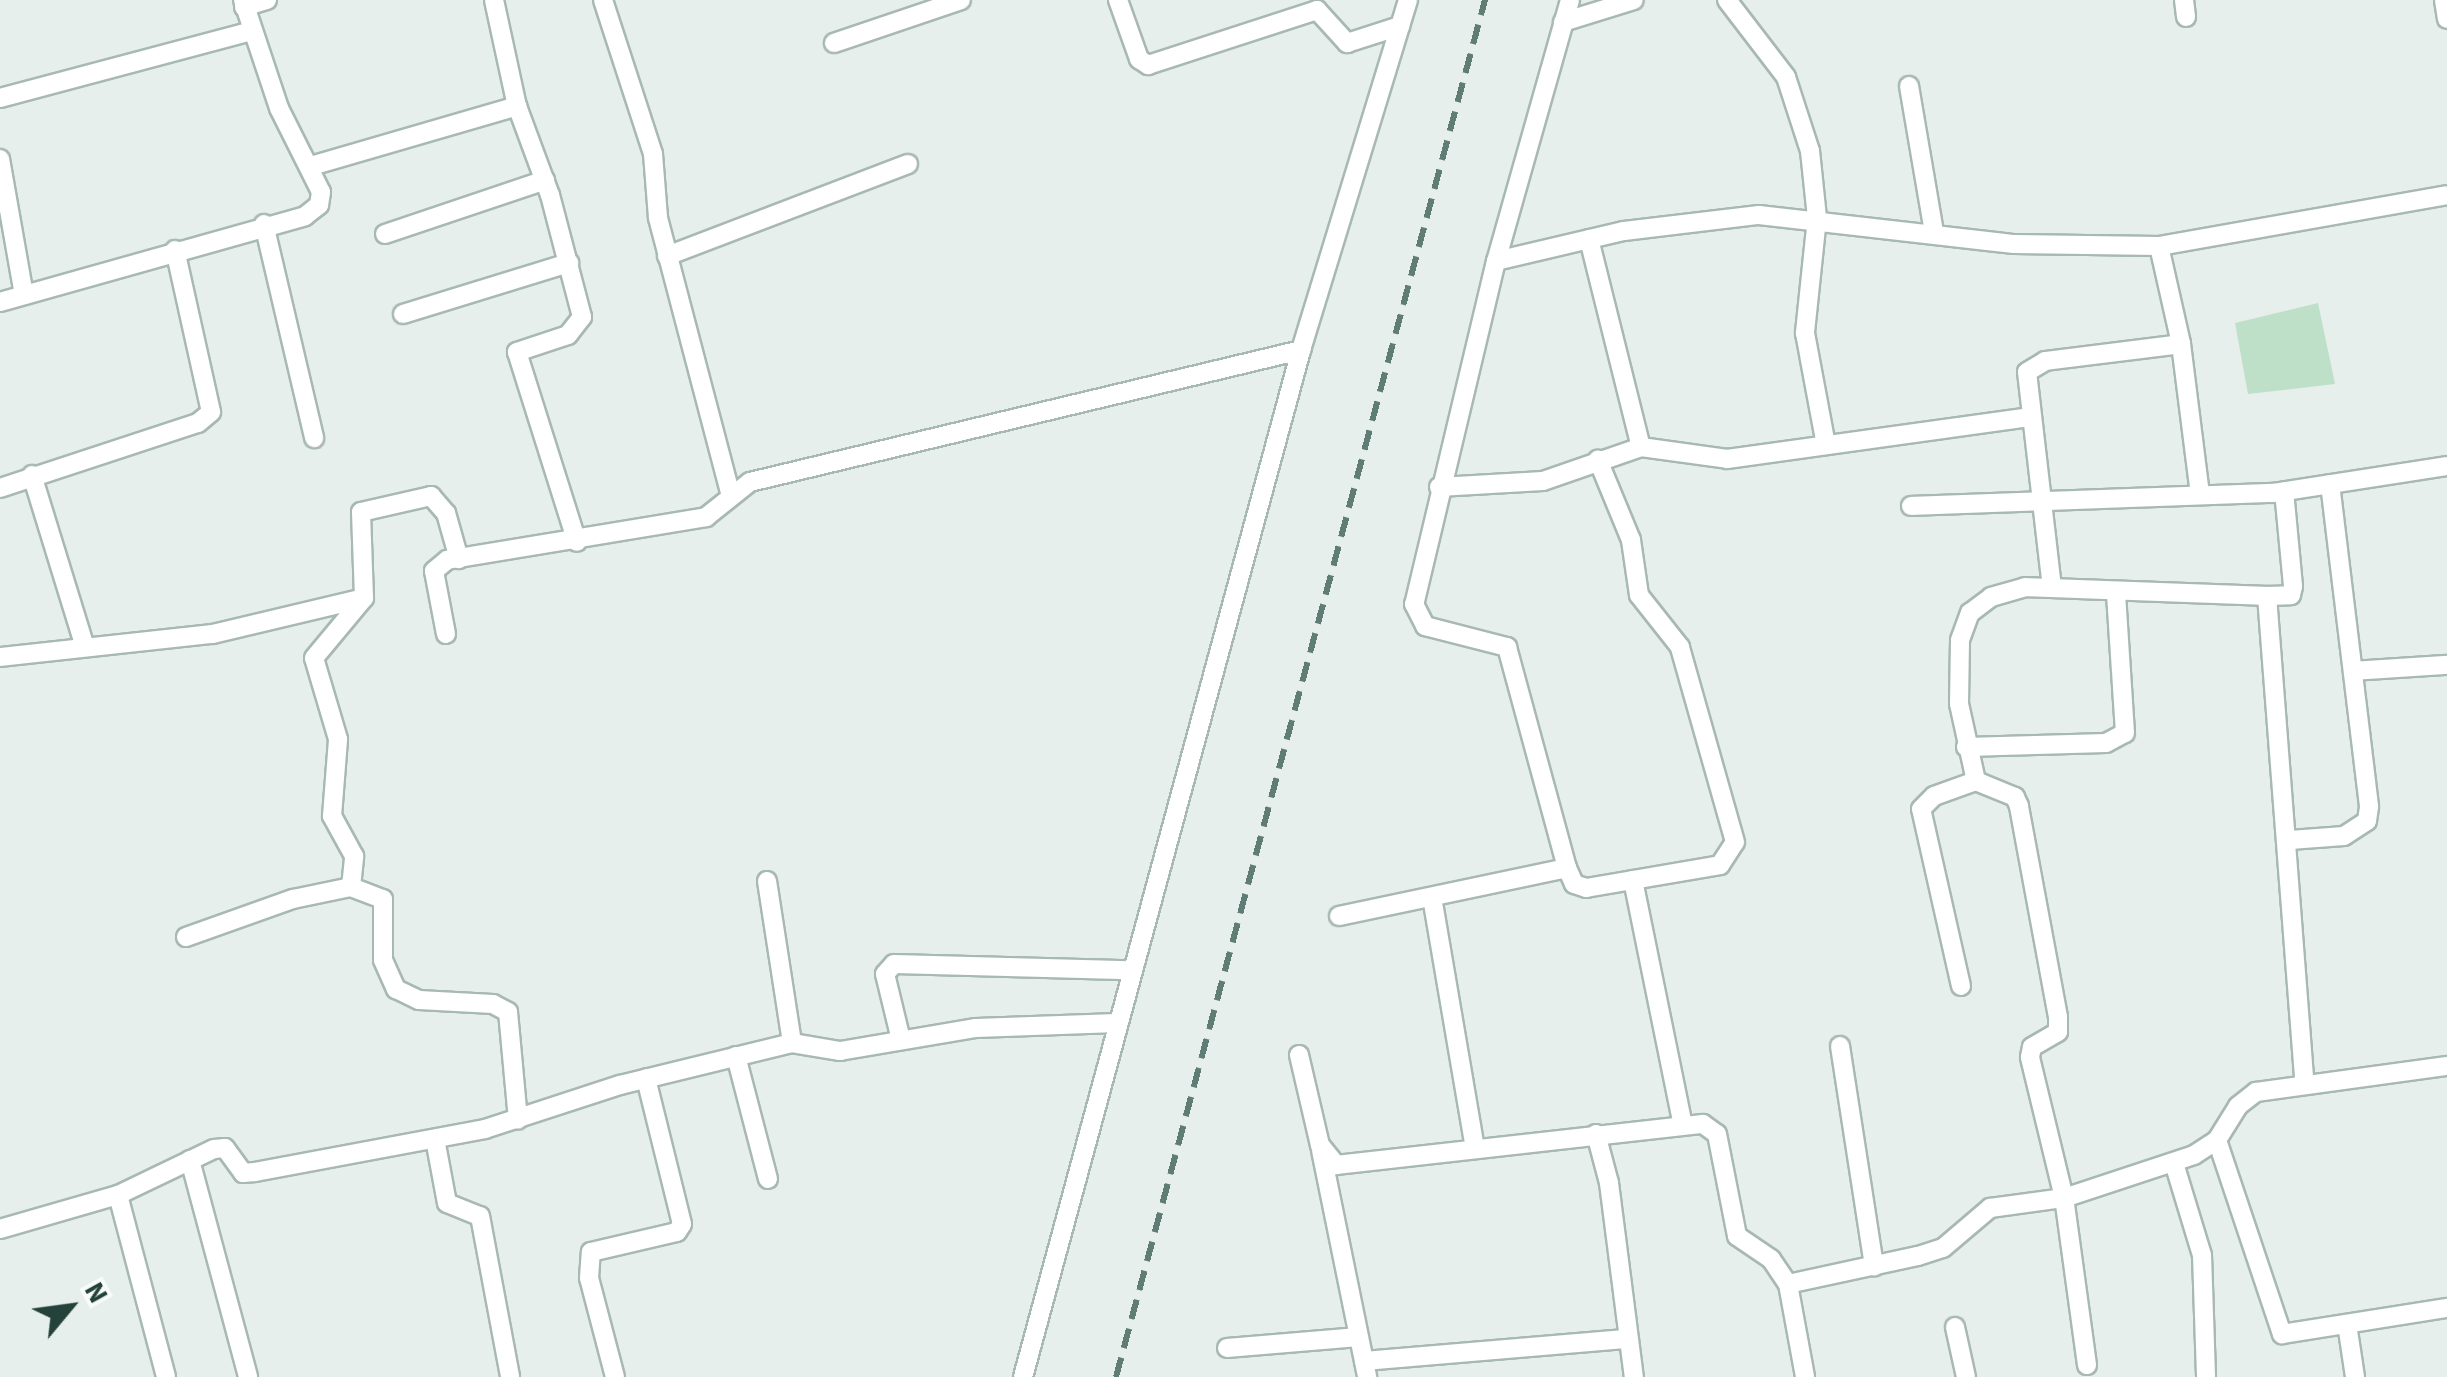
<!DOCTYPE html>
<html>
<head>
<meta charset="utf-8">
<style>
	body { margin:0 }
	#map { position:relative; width:2447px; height:1377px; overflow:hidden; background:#e6efeb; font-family:"Source Sans 3",sans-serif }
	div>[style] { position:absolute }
	.green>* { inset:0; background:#bfe0c8 }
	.roads { filter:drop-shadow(2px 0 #a8b8b2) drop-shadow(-2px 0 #a8b8b2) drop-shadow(0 2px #a8b8b2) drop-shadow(0 -2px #a8b8b2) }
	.minor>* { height:18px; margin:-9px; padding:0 9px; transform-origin:9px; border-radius:9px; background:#fff }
	.rail>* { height:6px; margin-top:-3px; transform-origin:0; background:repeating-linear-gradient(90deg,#5f7d75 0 20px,transparent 0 30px) }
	span { translate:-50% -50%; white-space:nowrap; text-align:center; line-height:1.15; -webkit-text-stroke:8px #f7fbf9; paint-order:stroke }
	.north { position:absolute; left:20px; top:1257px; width:100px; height:100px; -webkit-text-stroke:8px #f7fbf9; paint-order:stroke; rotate:61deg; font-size:28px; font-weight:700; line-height:40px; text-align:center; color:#24423a }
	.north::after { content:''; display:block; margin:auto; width:35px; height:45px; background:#24423a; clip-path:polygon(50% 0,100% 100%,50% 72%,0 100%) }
</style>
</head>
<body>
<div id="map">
	<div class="green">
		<div style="clip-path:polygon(2318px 303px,2335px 384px,2248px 394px,2235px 323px)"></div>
	</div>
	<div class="roads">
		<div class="minor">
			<div style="left:494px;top:0;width:108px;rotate:77.8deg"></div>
			<div style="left:517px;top:106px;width:95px;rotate:69.7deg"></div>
			<div style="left:550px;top:195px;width:126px;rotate:75.3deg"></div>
			<div style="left:582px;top:317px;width:23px;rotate:128deg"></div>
			<div style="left:568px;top:335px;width:54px;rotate:161.6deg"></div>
			<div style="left:517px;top:352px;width:199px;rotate:72.5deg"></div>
			<div style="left:603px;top:0;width:162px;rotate:72deg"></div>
			<div style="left:653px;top:154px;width:64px;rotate:85.5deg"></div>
			<div style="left:658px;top:218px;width:287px;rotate:75.3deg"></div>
			<div style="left:1118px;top:0;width:63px;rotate:70.4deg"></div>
			<div style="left:1139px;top:59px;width:11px;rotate:34deg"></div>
			<div style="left:1148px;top:65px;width:178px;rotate:-18deg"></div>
			<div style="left:1317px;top:10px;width:45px;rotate:47.7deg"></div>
			<div style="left:1347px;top:43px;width:56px;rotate:-17.8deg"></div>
			<div style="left:1570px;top:0;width:271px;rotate:105.8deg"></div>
			<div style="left:1496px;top:261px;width:353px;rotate:103.4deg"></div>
			<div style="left:1414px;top:604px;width:25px;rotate:63deg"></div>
			<div style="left:1425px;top:626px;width:85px;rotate:14.4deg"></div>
			<div style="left:1507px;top:647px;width:229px;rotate:74.8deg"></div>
			<div style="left:1567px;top:868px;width:17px;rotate:66deg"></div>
			<div style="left:1574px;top:884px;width:13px;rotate:18deg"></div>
			<div style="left:1586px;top:888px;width:136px;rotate:-9.7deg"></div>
			<div style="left:1720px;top:865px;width:27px;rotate:-57deg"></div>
			<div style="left:1735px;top:842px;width:203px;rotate:-105.8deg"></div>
			<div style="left:1680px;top:647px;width:66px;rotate:-128.3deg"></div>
			<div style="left:1639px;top:595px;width:56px;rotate:-98.3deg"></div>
			<div style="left:1631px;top:540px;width:87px;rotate:-112.4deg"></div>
			<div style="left:1727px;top:0;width:97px;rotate:52.5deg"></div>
			<div style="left:1786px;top:77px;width:78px;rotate:72deg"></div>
			<div style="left:1810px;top:151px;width:67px;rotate:84deg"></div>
			<div style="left:1817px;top:218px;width:116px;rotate:96deg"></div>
			<div style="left:1805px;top:333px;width:114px;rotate:79.4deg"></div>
			<div style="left:2184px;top:0;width:17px;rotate:83deg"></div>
			<div style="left:2444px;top:0;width:19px;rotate:81deg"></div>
			<div style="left:244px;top:7px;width:24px;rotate:-17deg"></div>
			<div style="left:1563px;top:22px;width:74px;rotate:-17.2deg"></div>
			<div style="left:834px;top:43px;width:134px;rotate:-18.7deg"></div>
			<div style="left:1909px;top:86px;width:149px;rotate:80.3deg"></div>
			<div style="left:0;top:98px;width:261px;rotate:-14.9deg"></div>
			<div style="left:0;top:159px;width:138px;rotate:80deg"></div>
			<div style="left:311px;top:166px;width:215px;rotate:-16.2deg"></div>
			<div style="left:264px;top:224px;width:220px;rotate:76.8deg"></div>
			<div style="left:385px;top:234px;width:169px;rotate:-18.6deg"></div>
			<div style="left:1589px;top:239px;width:214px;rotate:76deg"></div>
			<div style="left:2159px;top:246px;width:100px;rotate:77.3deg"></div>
			<div style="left:2181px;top:344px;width:152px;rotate:82.8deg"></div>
			<div style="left:667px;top:256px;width:258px;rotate:-20.9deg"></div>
			<div style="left:1496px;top:261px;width:131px;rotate:-13.2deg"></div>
			<div style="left:1624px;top:231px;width:136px;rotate:-6.8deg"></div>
			<div style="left:1759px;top:215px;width:257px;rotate:6.5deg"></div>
			<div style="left:2014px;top:244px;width:145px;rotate:0.8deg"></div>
			<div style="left:2159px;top:246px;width:292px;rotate:-10deg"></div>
			<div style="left:0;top:302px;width:317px;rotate:-15.7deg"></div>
			<div style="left:305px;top:216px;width:18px;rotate:-38deg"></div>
			<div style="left:319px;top:205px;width:13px;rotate:-81deg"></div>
			<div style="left:321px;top:192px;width:94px;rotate:-116.6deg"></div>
			<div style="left:279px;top:108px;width:114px;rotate:-108.4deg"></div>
			<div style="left:403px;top:314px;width:174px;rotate:-17.1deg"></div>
			<div style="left:32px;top:475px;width:180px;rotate:72.9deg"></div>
			<div style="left:1439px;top:487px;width:104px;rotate:-3.3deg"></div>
			<div style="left:1543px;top:481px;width:104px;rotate:-19.1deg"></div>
			<div style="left:1641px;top:447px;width:87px;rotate:7.9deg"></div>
			<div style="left:1727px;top:459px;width:307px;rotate:-7.9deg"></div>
			<div style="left:0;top:488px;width:208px;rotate:-18.2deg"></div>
			<div style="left:198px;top:423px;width:17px;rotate:-40deg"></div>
			<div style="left:211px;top:412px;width:166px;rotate:-102.5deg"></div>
			<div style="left:1911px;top:506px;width:362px;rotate:-2.1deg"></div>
			<div style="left:2273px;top:493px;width:176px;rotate:-8.8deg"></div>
			<div style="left:2052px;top:588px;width:217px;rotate:-96.6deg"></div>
			<div style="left:2027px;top:372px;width:21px;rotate:-31deg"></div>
			<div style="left:2045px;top:361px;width:137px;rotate:-7.1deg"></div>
			<div style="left:2267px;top:596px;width:24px;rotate:-2deg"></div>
			<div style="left:2291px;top:595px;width:9px;rotate:-77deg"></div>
			<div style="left:2293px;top:586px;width:95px;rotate:-95.4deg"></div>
			<div style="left:446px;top:634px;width:64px;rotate:-100.8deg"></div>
			<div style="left:434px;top:571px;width:17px;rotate:-40deg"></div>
			<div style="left:447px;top:560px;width:263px;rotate:-9.4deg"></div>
			<div style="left:706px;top:517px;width:56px;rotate:-38.5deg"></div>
			<div style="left:750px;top:482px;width:567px;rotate:-13.47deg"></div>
			<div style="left:0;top:657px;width:214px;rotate:-6.2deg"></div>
			<div style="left:213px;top:634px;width:155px;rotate:-13.4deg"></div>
			<div style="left:2353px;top:671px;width:94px;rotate:-3.7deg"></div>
			<div style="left:1966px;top:747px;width:140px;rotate:-1.6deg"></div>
			<div style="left:2106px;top:743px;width:21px;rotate:-28deg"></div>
			<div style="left:2125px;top:733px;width:140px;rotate:-93.7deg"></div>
			<div style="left:2290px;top:840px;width:54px;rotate:-4.2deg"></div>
			<div style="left:2344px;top:836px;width:27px;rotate:-33deg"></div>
			<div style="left:2367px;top:821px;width:15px;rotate:-82deg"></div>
			<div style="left:2369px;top:806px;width:324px;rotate:-96.9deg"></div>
			<div style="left:1633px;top:880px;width:246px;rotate:78.5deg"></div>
			<div style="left:767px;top:881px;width:164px;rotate:81.2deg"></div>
			<div style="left:351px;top:887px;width:34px;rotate:21deg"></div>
			<div style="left:383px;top:899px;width:61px;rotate:90deg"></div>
			<div style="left:383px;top:960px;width:32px;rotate:66deg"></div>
			<div style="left:396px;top:989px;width:25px;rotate:26deg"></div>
			<div style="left:419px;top:1000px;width:74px;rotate:3.1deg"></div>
			<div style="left:493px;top:1004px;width:17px;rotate:28deg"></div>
			<div style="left:508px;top:1012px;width:108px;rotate:84.7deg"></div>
			<div style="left:1432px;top:897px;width:255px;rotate:80.3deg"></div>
			<div style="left:1339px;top:916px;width:233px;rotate:-11.9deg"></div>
			<div style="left:186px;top:937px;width:114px;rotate:-19.6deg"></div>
			<div style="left:293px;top:899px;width:59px;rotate:-11.7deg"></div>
			<div style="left:351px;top:887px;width:31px;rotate:-84deg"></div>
			<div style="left:354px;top:856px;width:46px;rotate:-118.8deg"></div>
			<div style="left:332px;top:816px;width:77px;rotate:-85.5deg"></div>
			<div style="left:338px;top:739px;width:84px;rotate:-106.5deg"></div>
			<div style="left:314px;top:658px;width:78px;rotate:-50.2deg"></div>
			<div style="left:364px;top:598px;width:86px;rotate:-92deg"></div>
			<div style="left:361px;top:512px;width:72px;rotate:-12.9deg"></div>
			<div style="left:431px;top:496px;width:23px;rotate:49deg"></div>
			<div style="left:446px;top:513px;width:48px;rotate:74.2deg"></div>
			<div style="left:1961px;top:986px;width:181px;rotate:-102.7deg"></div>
			<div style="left:1921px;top:809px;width:18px;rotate:-45deg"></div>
			<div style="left:1934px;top:796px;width:45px;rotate:-19.7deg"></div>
			<div style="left:901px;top:1040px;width:68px;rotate:-103.6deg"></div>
			<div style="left:885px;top:974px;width:13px;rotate:-48deg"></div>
			<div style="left:894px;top:964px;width:236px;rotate:1.5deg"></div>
			<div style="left:1840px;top:1046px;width:223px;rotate:81.2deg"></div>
			<div style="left:1299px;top:1055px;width:92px;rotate:76.9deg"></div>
			<div style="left:1320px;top:1145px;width:26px;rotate:51deg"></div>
			<div style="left:1336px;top:1165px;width:369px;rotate:-6.4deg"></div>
			<div style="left:1703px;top:1124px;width:17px;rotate:36deg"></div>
			<div style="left:1717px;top:1134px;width:104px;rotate:78.9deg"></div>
			<div style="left:1737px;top:1236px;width:41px;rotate:34.1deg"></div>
			<div style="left:1771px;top:1259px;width:30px;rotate:56deg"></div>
			<div style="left:1788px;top:1284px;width:95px;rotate:79.6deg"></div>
			<div style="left:736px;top:1056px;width:127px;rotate:75.4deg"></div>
			<div style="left:1596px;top:1134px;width:51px;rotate:75.1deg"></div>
			<div style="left:1609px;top:1183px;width:196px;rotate:82.7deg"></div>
			<div style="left:435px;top:1139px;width:65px;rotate:79.4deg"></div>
			<div style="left:447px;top:1203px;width:35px;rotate:22deg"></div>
			<div style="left:480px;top:1216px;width:164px;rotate:79.4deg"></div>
			<div style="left:2217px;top:1140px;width:205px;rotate:71.5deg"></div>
			<div style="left:2282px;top:1334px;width:167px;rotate:-9deg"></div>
			<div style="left:1321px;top:1150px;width:232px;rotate:78.5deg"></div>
			<div style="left:190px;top:1160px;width:225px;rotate:75deg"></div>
			<div style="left:2174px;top:1163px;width:96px;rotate:73.1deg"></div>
			<div style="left:2202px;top:1255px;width:122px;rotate:88.1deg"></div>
			<div style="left:118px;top:1195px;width:188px;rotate:75.2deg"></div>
			<div style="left:0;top:1229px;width:123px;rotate:-16.1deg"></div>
			<div style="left:118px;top:1195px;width:106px;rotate:-25.6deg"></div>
			<div style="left:214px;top:1149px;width:11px;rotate:-5deg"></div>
			<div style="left:225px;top:1148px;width:31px;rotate:54deg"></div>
			<div style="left:243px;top:1173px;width:12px;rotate:-5deg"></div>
			<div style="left:255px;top:1172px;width:234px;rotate:-10.6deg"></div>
			<div style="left:485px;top:1129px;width:142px;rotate:-18.1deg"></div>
			<div style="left:620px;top:1085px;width:177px;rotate:-13.7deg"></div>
			<div style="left:792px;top:1043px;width:49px;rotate:9.5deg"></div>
			<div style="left:840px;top:1051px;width:138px;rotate:-9.6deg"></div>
			<div style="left:976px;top:1028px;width:141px;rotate:-2deg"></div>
			<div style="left:1788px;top:1284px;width:133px;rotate:-12.2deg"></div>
			<div style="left:1918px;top:1256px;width:26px;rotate:-18deg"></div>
			<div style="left:1943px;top:1248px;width:62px;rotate:-40.4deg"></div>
			<div style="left:1990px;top:1208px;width:75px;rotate:-7.7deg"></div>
			<div style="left:2064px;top:1198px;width:137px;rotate:-18.3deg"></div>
			<div style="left:2194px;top:1155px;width:27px;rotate:-33deg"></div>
			<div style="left:2217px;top:1140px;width:40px;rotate:-58deg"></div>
			<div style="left:2238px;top:1106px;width:23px;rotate:-38deg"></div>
			<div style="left:2256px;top:1092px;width:193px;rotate:-7.8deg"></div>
			<div style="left:2347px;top:1324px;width:54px;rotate:81.4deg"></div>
			<div style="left:1955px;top:1327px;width:51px;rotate:77.6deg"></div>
			<div style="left:1227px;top:1348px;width:132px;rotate:-4.8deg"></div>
			<div style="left:1364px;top:1361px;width:265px;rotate:-4.8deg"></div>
			<div style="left:2087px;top:1365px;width:169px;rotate:-97.8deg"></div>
			<div style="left:2064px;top:1198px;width:145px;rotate:-103.6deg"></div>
			<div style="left:2030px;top:1057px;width:10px;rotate:-79deg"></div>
			<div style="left:2032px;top:1047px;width:30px;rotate:-30deg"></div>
			<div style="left:2058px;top:1032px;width:15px;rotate:-90deg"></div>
			<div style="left:2058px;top:1017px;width:215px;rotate:-100.5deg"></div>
			<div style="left:2019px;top:806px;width:10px;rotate:-114deg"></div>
			<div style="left:2015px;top:797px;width:42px;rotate:-157.7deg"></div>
			<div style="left:1976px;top:781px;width:79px;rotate:-102.4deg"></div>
			<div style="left:1959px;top:704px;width:64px;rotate:-89.1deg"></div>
			<div style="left:1960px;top:640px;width:29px;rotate:-70deg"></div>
			<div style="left:1970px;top:613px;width:26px;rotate:-37deg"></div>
			<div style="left:1991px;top:597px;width:35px;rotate:-16deg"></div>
			<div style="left:2025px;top:587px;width:242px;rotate:2.1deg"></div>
			<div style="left:2267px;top:596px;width:486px;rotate:85.6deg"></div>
			<div style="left:615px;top:1377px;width:102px;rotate:-104.7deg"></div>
			<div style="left:589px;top:1278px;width:26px;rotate:-86deg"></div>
			<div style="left:591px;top:1252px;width:88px;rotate:-13.1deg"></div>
			<div style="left:677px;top:1232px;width:9px;rotate:-58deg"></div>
			<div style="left:682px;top:1224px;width:150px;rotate:-103.9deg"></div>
			<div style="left:1023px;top:1377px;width:1064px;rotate:-74.85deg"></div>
			<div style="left:1301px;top:350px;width:366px;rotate:-73deg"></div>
		</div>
	</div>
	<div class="rail">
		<div style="left:1116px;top:1377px;width:1426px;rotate:-75deg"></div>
	</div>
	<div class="north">N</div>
</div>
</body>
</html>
